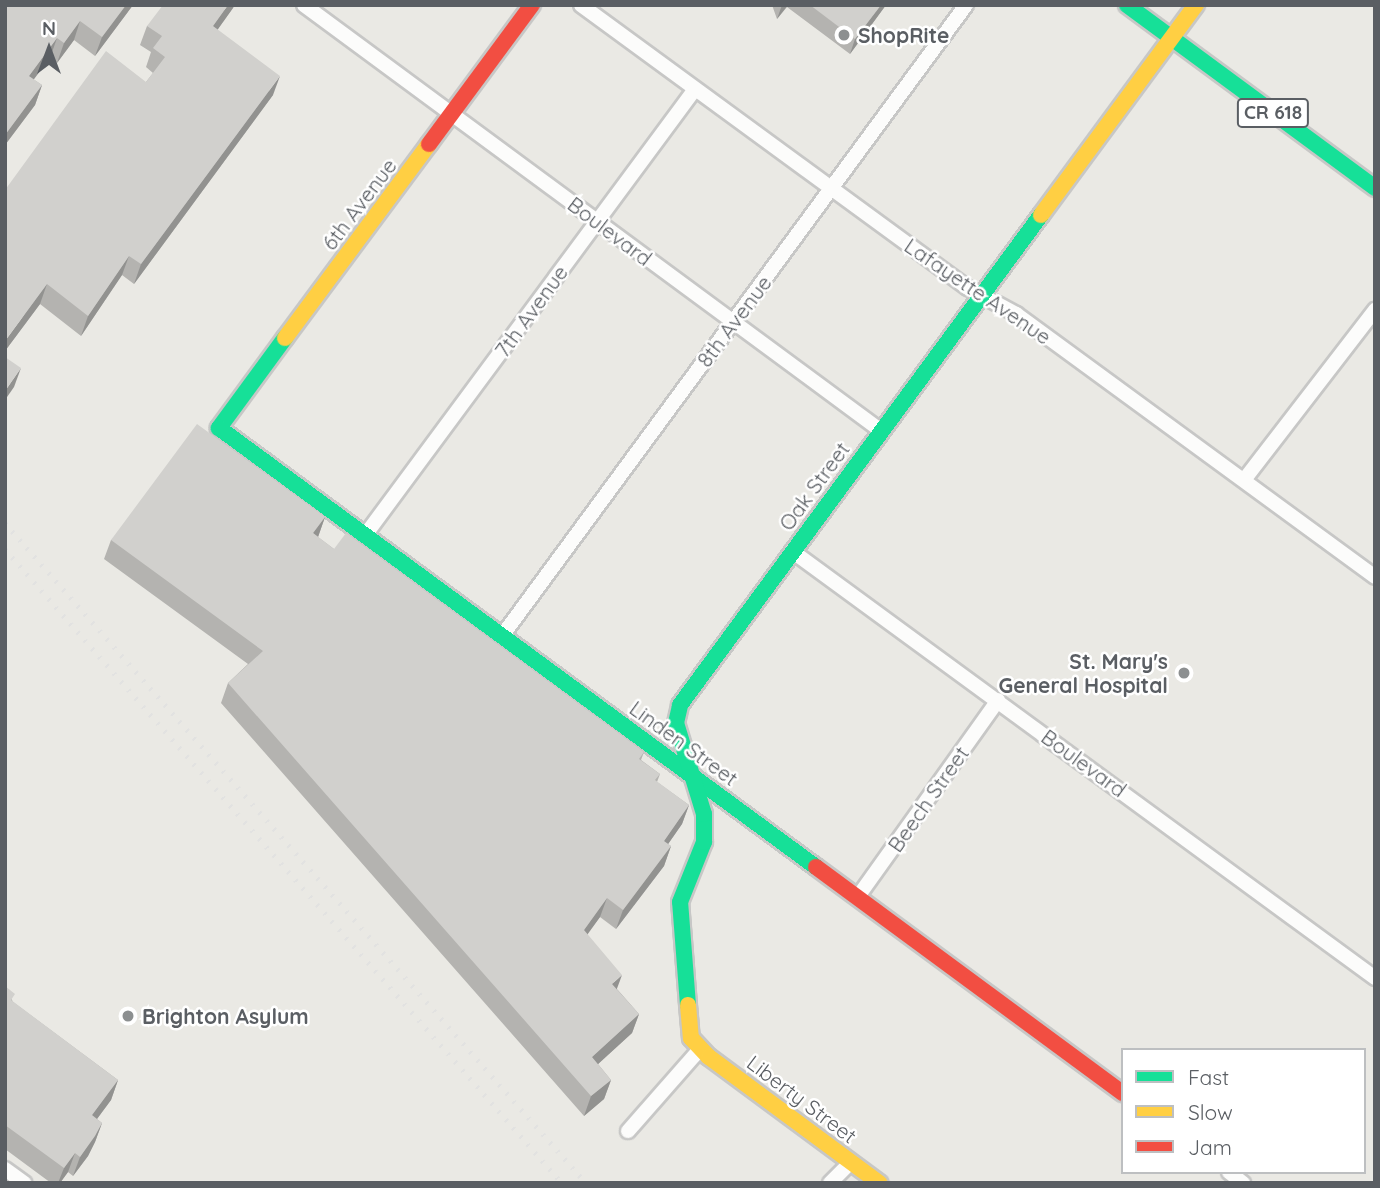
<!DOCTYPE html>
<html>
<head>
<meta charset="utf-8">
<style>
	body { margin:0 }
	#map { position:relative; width:1380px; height:1188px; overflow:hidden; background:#eae9e4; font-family:Quicksand,sans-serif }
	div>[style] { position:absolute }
	.roads { filter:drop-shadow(2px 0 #c7c7c6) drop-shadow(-2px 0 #c7c7c6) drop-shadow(0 2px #c7c7c6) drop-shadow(0 -2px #c7c7c6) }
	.street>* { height:14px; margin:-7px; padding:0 7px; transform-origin:7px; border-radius:7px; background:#fcfcfb }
	.fast>* { height:16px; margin:-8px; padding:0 8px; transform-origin:8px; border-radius:8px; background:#16e098 }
	.slow>* { height:16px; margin:-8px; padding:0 8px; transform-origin:8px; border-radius:8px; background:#ffcf43 }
	.jam>* { height:16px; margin:-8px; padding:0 8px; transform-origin:8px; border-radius:8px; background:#f24e42 }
	.rail>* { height:4.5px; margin-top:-2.25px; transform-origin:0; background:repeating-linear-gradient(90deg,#e2e2e1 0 2px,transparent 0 11px) }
	.wall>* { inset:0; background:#b4b3b0 }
	.shaded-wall>* { inset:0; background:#929290 }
	.building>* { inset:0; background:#d1d0cd }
	.dots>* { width:19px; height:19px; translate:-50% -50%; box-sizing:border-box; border:4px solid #fff; border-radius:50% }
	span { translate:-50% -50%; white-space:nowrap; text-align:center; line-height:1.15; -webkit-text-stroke:5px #fff; paint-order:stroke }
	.shield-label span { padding:2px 5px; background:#fff; border:2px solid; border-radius:5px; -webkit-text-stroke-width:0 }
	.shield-label { font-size:19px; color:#5a5e63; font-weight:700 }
	.poi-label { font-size:21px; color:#5a5e63; font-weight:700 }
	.left { translate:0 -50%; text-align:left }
	.right { translate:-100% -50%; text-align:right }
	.street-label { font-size:21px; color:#5a5e63 }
	.frame { position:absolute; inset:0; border:7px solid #5a5e63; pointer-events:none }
	.legend { position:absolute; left:1121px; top:1048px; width:245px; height:126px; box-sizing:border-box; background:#fff; border:2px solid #bdbfc1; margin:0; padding:9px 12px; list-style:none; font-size:21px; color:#5a5e63 }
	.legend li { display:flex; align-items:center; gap:14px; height:35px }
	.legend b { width:35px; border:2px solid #bdbfc1 }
	.north { position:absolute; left:14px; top:14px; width:70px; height:70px; -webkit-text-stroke:5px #fff; paint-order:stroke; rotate:0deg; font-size:19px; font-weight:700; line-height:28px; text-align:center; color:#5a5e63 }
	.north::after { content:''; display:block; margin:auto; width:24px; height:32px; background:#5a5e63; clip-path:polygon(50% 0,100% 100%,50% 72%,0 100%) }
</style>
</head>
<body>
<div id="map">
	<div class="roads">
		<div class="street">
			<div style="left:304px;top:5px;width:716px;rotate:36.42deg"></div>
			<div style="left:581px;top:5px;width:479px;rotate:36.2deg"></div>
			<div style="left:968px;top:288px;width:55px;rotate:28.4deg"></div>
			<div style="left:1016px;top:314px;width:445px;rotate:36.2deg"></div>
			<div style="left:1244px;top:480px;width:215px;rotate:-52.4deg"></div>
			<div style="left:366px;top:534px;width:553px;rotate:-53.52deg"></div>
			<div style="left:792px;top:551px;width:723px;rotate:36.22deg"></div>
			<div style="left:502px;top:636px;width:783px;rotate:-53.67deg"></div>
			<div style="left:857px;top:898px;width:243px;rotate:-54.5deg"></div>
			<div style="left:628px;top:1131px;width:109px;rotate:-48.7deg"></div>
			<div style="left:5px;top:1169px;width:24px;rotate:36deg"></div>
			<div style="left:1229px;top:1172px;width:18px;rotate:38deg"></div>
			<div style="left:830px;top:1183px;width:30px;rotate:-45deg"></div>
		</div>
		<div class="fast">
			<div style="left:1127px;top:5px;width:308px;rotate:36.4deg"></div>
			<div style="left:285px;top:338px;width:112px;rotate:126.3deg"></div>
			<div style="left:219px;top:428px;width:741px;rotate:36.33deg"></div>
			<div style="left:688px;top:1005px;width:103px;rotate:-94.4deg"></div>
			<div style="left:680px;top:902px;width:65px;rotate:-68.2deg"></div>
			<div style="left:704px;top:842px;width:28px;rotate:-90deg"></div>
			<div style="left:704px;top:814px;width:95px;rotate:-107.1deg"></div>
			<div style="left:676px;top:723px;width:18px;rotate:-77deg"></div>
			<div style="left:680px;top:705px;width:609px;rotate:-53.62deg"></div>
		</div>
		<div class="slow">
			<div style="left:1041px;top:215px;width:261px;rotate:-53.6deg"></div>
			<div style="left:285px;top:338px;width:242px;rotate:-53.4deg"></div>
			<div style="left:688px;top:1005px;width:33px;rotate:85deg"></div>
			<div style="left:691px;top:1038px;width:26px;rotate:47deg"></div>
			<div style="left:709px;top:1057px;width:212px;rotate:36.5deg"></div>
		</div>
		<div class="jam">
			<div style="left:429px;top:144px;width:173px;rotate:-53.5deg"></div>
			<div style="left:816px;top:867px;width:381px;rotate:36.4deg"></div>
		</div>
	</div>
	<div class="rail">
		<div style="left:5px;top:523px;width:879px;rotate:48.64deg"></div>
		<div style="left:5px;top:549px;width:844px;rotate:48.7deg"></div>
	</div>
	<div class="wall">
		<div style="clip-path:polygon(5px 5px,133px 5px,95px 56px,74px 40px,57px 63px,50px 58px,33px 79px,42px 85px,35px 105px,5px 145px)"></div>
		<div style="clip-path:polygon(772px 5px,886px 5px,850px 54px,787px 7px,777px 19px)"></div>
		<div style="clip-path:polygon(233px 8px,217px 30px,273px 95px,134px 284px,122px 275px,81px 336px,40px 304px,5px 351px,146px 82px,153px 73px,146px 67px,151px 52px,140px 45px,147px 26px)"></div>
		<div style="clip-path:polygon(325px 517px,318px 537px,334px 549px,644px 752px,641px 760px,660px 774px,657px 782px,689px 805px,682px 824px,668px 844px,671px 846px,664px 866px,616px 929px,600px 917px,587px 934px,617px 989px,639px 1014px,632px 1033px,598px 1064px,611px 1080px,604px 1099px,584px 1116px,221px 703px,228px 683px,248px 664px,104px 559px,111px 540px)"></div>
		<div style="clip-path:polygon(5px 986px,13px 1002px,118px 1080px,111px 1100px,97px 1119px,102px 1123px,95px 1142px,88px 1156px,73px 1176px,68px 1172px,60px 1183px,51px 1183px,5px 1149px)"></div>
	</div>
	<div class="shaded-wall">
		<div style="clip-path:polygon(126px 5px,133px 5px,95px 56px,102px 37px)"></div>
		<div style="clip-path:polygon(228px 5px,235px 5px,233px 8px,206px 46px,213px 26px)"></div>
		<div style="clip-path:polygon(782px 5px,788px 5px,777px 19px)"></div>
		<div style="clip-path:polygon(881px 5px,886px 5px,850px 54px,855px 39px)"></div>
		<div style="clip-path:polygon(80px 21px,74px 40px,57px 63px,64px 43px)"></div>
		<div style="clip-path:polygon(57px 38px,50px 58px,22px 95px,29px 76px)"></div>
		<div style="clip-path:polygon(280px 76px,273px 95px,134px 284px,141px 264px)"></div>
		<div style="clip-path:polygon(42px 85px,35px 105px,5px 145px,5px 135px)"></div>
		<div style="clip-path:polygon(129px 256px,122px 275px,81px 336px,88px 316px)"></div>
		<div style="clip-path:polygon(47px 284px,40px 304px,5px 351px,5px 341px)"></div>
		<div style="clip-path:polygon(21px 368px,14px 387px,5px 400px,5px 391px)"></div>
		<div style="clip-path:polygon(325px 517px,318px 537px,313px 533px)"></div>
		<div style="clip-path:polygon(689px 805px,682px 824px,657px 860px,664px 841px)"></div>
		<div style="clip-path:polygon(671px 846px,664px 866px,616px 929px,623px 910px)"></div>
		<div style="clip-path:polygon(607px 898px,600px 917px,577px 949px,584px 930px)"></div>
		<div style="clip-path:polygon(622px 975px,615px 994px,612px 984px)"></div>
		<div style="clip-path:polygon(639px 1014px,632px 1033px,585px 1076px,592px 1057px)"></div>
		<div style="clip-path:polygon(118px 1080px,111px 1100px,85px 1135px,92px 1115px)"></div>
		<div style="clip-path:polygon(611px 1080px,604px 1099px,584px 1116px,591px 1096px)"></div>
		<div style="clip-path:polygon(102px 1123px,95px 1142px,88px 1156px,73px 1176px,80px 1157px)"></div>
		<div style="clip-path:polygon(75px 1153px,68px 1172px,60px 1183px,58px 1183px,64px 1168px)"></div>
	</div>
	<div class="building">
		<div style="clip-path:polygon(5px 5px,126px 5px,102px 37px,80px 21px,64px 43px,57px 38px,29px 76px,42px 85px,5px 135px)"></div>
		<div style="clip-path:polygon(163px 5px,228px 5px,213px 26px,280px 76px,141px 264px,129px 256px,88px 316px,47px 284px,5px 341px,5px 190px,106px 51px,146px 82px,165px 57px,153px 48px,162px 36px,147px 26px)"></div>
		<div style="clip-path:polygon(810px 5px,881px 5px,855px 39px)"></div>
		<div style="clip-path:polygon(5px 357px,21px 368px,5px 391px)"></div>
		<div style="clip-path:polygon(197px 424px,325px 517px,313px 533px,334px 549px,346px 533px,644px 752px,639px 759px,660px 774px,655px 780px,689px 805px,664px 841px,671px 846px,623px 910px,607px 898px,584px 930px,622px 975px,612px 984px,639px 1014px,592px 1057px,611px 1080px,591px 1096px,228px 683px,263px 651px,111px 540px)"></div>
		<div style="clip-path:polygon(5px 986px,15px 994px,11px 1000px,118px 1080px,92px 1115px,102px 1123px,95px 1136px,80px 1157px,75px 1153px,64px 1168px,5px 1125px)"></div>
	</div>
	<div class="dots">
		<div style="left:844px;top:35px;background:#8c8f90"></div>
		<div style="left:1184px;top:673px;background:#8c8f90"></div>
		<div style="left:128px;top:1016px;background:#8c8f90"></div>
	</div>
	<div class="shield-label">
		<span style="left:1273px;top:113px">CR 618</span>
	</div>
	<div class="poi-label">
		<span class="left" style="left:858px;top:35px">ShopRite</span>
		<span class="right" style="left:1168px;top:673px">St. Mary's<br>General Hospital</span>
		<span class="left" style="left:142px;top:1016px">Brighton Asylum</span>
	</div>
	<div class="street-label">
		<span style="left:359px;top:204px;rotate:-53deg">6th Avenue</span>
		<span style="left:610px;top:231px;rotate:37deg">Boulevard</span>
		<span style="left:978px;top:291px;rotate:34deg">Lafayette Avenue</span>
		<span style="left:531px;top:311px;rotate:-54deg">7th Avenue</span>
		<span style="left:734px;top:321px;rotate:-53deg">8th Avenue</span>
		<span style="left:814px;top:486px;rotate:-54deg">Oak Street</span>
		<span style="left:684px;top:743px;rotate:36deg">Linden Street</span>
		<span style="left:1084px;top:763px;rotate:36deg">Boulevard</span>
		<span style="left:928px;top:799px;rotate:-55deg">Beech Street</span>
		<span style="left:802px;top:1099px;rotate:37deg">Liberty Street</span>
	</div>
	<div class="frame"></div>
	<ul class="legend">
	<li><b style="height:9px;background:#16e098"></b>Fast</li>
	<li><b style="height:9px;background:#ffcf43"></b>Slow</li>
	<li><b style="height:9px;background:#f24e42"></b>Jam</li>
	</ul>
	<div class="north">N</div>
</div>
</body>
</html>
